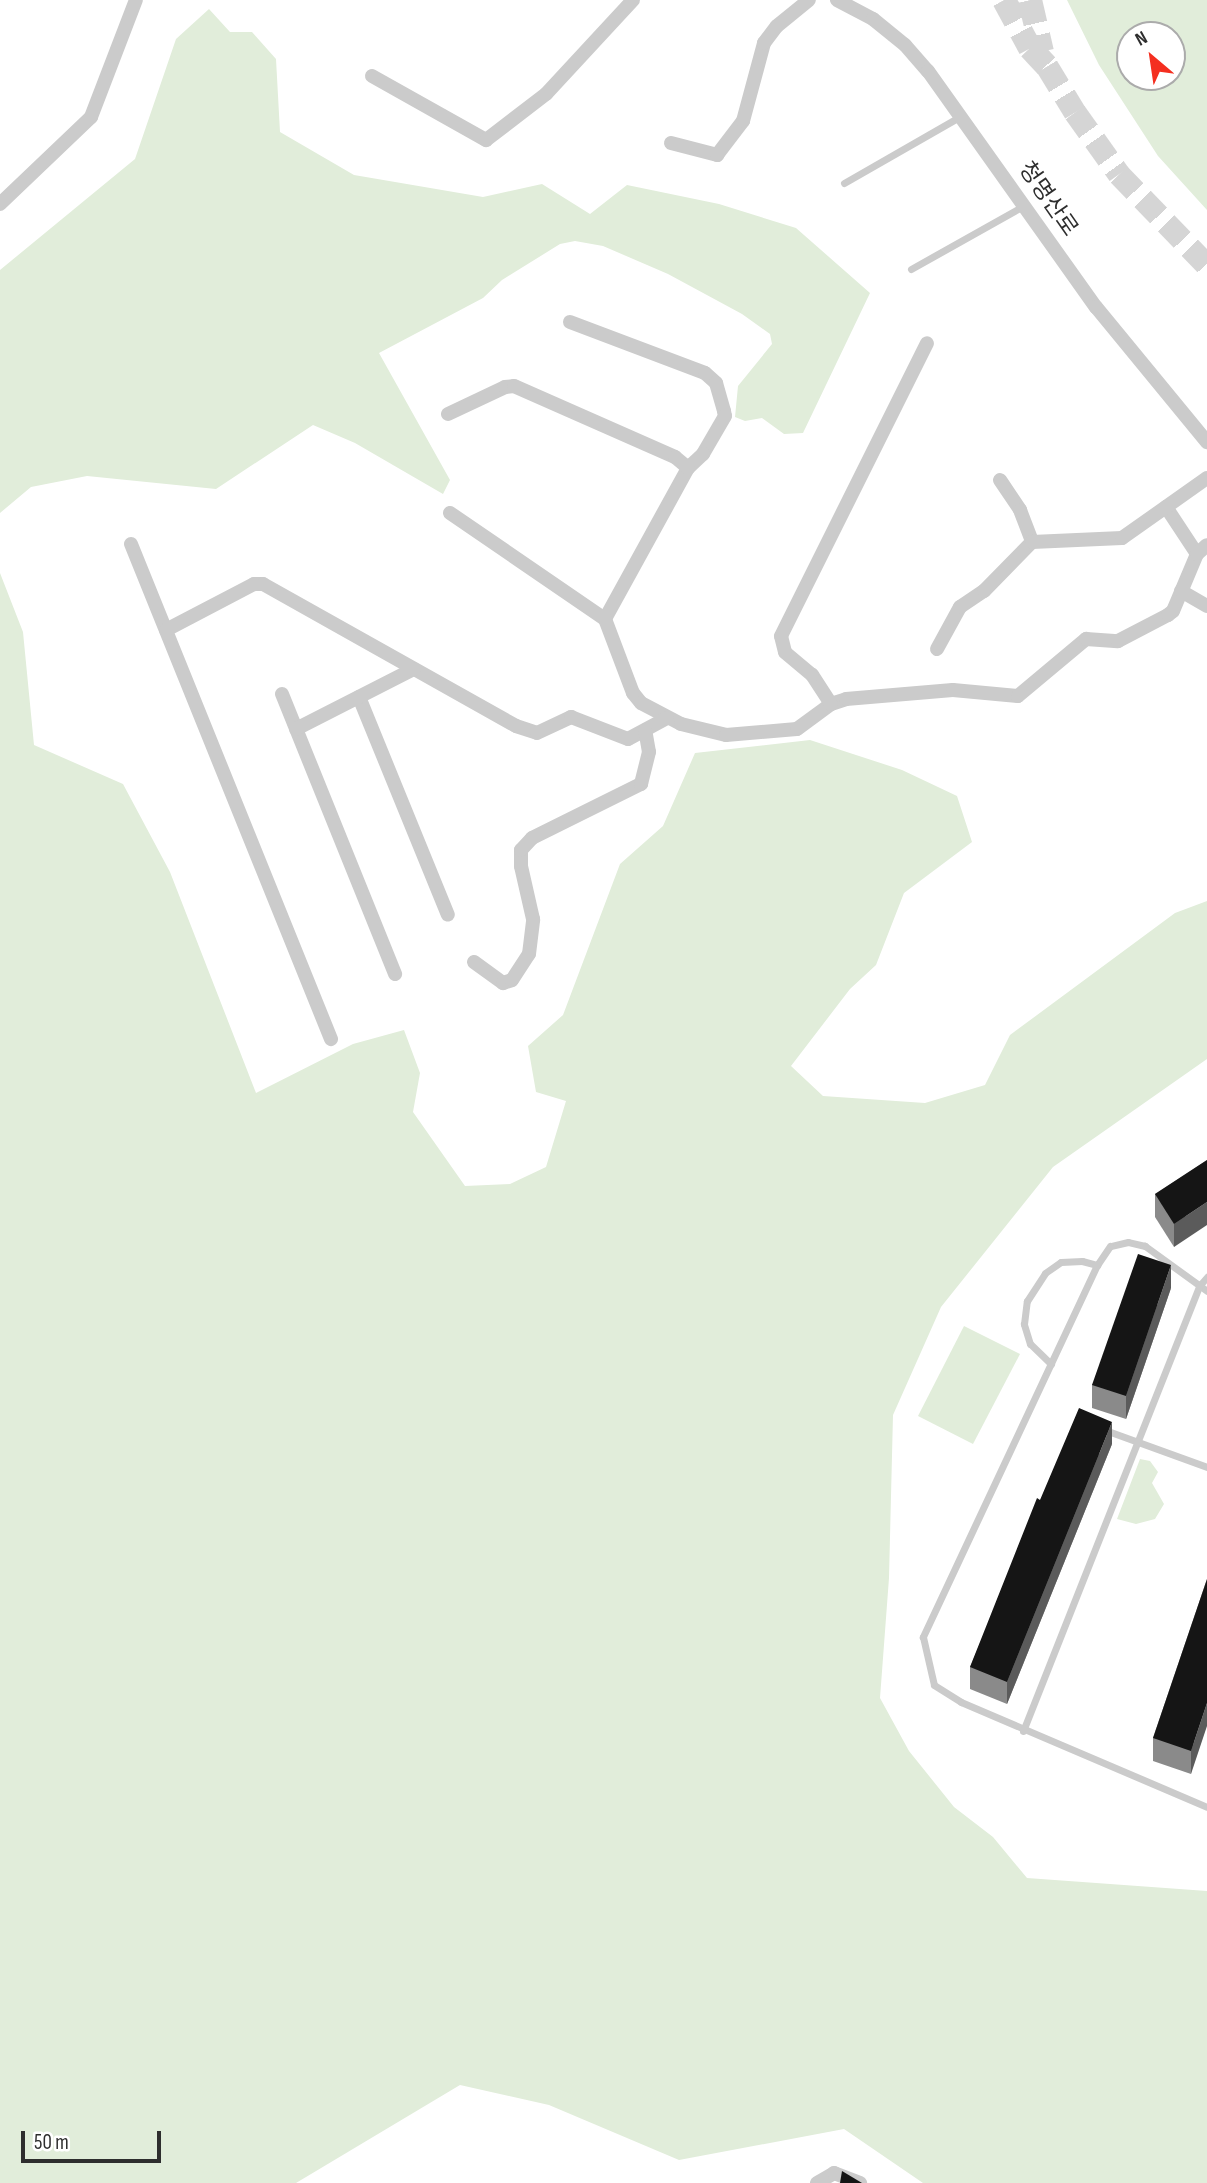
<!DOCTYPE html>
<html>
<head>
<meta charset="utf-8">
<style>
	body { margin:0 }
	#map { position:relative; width:1207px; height:2183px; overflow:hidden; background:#fff; font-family:"Sofia Sans Condensed","Noto Sans KR",sans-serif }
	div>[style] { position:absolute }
	.green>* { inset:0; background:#e1edda }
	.primary-tunnel>* { height:23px; margin-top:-11.5px; transform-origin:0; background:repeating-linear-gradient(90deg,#d5d5d5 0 23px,transparent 0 34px) }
	.trunk-tunnel>* { height:24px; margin-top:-12px; transform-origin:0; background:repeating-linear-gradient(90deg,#d5d5d5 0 24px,transparent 0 36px) }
	.service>* { height:7px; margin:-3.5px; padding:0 3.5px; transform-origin:3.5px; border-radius:3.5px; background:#cbcbcb }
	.minor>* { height:14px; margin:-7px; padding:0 7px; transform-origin:7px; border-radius:7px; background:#cbcbcb }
	.wall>* { inset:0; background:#8a8a8a }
	.shaded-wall>* { inset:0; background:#5b5b5b }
	.building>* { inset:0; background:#151515 }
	span { translate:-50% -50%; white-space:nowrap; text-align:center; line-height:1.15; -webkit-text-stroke:7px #fff; paint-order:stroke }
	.street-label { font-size:23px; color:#2e2e2e }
	.north { position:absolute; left:1116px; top:21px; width:70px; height:70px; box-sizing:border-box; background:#fff; border:2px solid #ababab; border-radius:50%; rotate:331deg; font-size:19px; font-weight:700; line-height:28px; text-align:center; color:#2e2e2e }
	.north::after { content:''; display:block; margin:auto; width:24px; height:32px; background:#f42f20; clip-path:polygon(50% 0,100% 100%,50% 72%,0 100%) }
	.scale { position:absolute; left:21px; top:2131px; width:140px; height:32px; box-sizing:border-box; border:4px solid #2e2e2e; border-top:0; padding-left:9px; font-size:21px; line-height:24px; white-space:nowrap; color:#2e2e2e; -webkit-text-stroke:5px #fff; paint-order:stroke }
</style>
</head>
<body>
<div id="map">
	<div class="green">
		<div style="clip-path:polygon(evenodd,1067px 0,1207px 0,1207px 210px,1158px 156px,1099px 65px,1067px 0,1130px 35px,1172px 35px,1172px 77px,1130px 77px,1130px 35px)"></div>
		<div style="clip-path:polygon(209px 9px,230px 32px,252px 32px,276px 59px,280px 132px,354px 175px,483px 197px,542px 184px,590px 214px,627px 185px,719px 204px,796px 228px,870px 293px,803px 433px,784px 434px,762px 418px,745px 421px,735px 417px,738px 386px,772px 344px,770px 334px,742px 314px,668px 274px,603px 246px,575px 241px,560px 244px,502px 280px,483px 298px,379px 353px,450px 480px,443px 494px,355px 443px,313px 425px,216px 489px,87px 476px,31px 487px,0 513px,0 270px,135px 159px,176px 39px)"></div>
		<div style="clip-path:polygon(0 573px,23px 632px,34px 745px,123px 784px,170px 872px,256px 1093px,353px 1044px,404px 1030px,420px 1073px,413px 1112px,465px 1186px,510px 1184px,546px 1167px,566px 1101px,536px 1092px,528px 1046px,563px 1015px,620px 864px,663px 826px,695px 753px,810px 740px,902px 770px,957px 796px,972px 842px,904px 893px,876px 965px,850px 989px,791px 1066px,823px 1096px,925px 1103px,985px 1085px,1010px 1035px,1175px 913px,1207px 901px,1207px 1059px,1053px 1167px,941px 1307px,893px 1415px,889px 1578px,880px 1698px,909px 1751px,954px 1807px,993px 1837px,1027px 1878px,1207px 1891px,1207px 2183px,923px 2183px,844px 2129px,679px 2160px,549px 2105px,460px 2085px,296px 2183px,0 2183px)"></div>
		<div style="clip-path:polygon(964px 1326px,1020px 1354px,973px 1444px,918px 1416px)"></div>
		<div style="clip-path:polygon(1140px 1459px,1150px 1461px,1158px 1472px,1152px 1483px,1164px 1504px,1155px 1519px,1136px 1524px,1117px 1519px)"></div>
	</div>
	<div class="primary-tunnel">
		<div style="left:1047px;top:66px;width:54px;rotate:58.7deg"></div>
		<div style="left:1075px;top:112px;width:76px;rotate:54.6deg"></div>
		<div style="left:1119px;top:174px;width:127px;rotate:46deg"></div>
	</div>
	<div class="trunk-tunnel">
		<div style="left:1004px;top:0;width:55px;rotate:61.6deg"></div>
		<div style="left:1030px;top:48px;width:25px;rotate:47deg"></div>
		<div style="left:1030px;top:0;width:53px;rotate:77deg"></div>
	</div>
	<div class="service">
		<div style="left:844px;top:183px;width:135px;rotate:-29.8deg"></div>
		<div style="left:911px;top:269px;width:131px;rotate:-29.3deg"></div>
		<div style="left:1207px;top:1291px;width:77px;rotate:-144deg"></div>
		<div style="left:1145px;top:1246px;width:17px;rotate:-167deg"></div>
		<div style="left:1128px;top:1242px;width:18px;rotate:167deg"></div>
		<div style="left:1110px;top:1246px;width:23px;rotate:124deg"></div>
		<div style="left:1097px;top:1265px;width:411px;rotate:115.1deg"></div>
		<div style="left:923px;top:1637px;width:49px;rotate:77.1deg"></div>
		<div style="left:934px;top:1685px;width:32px;rotate:32deg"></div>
		<div style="left:961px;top:1702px;width:267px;rotate:23.1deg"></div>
		<div style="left:1051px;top:1364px;width:29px;rotate:-136deg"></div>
		<div style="left:1030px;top:1344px;width:21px;rotate:-107deg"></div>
		<div style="left:1024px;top:1324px;width:23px;rotate:-83deg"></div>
		<div style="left:1027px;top:1301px;width:33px;rotate:-57deg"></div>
		<div style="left:1045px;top:1273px;width:19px;rotate:-35deg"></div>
		<div style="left:1061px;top:1262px;width:21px;rotate:-3deg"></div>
		<div style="left:1082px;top:1261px;width:16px;rotate:15deg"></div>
		<div style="left:1105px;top:1430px;width:109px;rotate:19.9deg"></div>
		<div style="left:1023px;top:1731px;width:480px;rotate:-68.4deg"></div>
		<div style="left:1200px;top:1285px;width:11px;rotate:-49deg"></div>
	</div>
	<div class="minor">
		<div style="left:837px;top:0;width:41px;rotate:27.8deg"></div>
		<div style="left:873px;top:19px;width:41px;rotate:39.1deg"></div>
		<div style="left:905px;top:45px;width:35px;rotate:49deg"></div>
		<div style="left:928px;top:71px;width:290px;rotate:54.6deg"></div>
		<div style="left:1096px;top:307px;width:175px;rotate:50.6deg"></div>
		<div style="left:372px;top:76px;width:131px;rotate:29.3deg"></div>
		<div style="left:486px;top:140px;width:76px;rotate:-37.5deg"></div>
		<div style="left:546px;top:94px;width:128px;rotate:-47.2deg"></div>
		<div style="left:671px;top:143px;width:48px;rotate:14.6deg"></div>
		<div style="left:717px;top:155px;width:43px;rotate:-52.6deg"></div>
		<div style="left:743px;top:121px;width:81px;rotate:-74.9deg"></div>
		<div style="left:764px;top:43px;width:21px;rotate:-53deg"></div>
		<div style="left:777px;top:26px;width:41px;rotate:-39.1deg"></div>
		<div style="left:0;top:204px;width:126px;rotate:-43.7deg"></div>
		<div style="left:91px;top:117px;width:125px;rotate:-69deg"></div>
		<div style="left:570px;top:322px;width:144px;rotate:20.7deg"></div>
		<div style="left:705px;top:373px;width:15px;rotate:42deg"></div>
		<div style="left:716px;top:383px;width:29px;rotate:74deg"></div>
		<div style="left:724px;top:411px;width:5px;rotate:79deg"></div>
		<div style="left:725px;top:416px;width:44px;rotate:120.1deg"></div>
		<div style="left:703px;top:454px;width:21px;rotate:137deg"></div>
		<div style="left:688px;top:468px;width:172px;rotate:118.8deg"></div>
		<div style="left:448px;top:414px;width:63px;rotate:-25.3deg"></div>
		<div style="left:505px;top:387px;width:9px;rotate:-6deg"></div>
		<div style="left:514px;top:386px;width:176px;rotate:23.8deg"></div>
		<div style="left:675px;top:457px;width:17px;rotate:40deg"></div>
		<div style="left:1000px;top:480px;width:36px;rotate:56deg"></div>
		<div style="left:1020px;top:510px;width:34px;rotate:69deg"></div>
		<div style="left:1166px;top:507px;width:56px;rotate:56.6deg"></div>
		<div style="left:450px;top:513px;width:188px;rotate:34.4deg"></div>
		<div style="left:605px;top:619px;width:79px;rotate:69.3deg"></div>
		<div style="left:633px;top:693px;width:13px;rotate:51deg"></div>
		<div style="left:641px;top:703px;width:45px;rotate:27.7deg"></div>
		<div style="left:681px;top:724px;width:46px;rotate:13.7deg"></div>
		<div style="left:726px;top:735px;width:71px;rotate:-4.8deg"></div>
		<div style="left:797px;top:729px;width:42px;rotate:-36.3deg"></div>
		<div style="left:831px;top:704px;width:16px;rotate:-18deg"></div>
		<div style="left:846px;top:699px;width:107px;rotate:-4.8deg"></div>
		<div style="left:953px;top:690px;width:65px;rotate:5.3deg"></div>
		<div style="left:1018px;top:696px;width:89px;rotate:-40deg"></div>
		<div style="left:1086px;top:639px;width:32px;rotate:4deg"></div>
		<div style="left:1118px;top:641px;width:56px;rotate:-27.5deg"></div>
		<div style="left:1168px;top:615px;width:6px;rotate:-39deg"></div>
		<div style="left:1173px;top:611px;width:62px;rotate:-67.2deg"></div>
		<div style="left:1197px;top:554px;width:13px;rotate:-42deg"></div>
		<div style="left:131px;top:544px;width:534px;rotate:68deg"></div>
		<div style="left:1181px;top:591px;width:30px;rotate:30deg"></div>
		<div style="left:166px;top:630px;width:99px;rotate:-27.6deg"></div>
		<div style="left:254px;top:584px;width:9px"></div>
		<div style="left:263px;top:584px;width:290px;rotate:29.3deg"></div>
		<div style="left:516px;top:726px;width:22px;rotate:18deg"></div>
		<div style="left:537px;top:733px;width:38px;rotate:-25deg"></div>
		<div style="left:571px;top:717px;width:61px;rotate:21.1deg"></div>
		<div style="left:628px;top:739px;width:44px;rotate:-28.3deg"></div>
		<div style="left:937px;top:649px;width:48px;rotate:-61.3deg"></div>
		<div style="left:960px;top:607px;width:29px;rotate:-34deg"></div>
		<div style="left:984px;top:591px;width:69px;rotate:-45.6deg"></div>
		<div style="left:1032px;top:542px;width:90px;rotate:-2.5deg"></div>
		<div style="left:1122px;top:538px;width:104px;rotate:-35.2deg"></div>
		<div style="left:282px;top:694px;width:302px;rotate:68deg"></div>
		<div style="left:359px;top:697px;width:235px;rotate:67.8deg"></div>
		<div style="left:831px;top:704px;width:35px;rotate:-123deg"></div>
		<div style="left:812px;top:675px;width:35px;rotate:-140deg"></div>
		<div style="left:785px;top:652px;width:16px;rotate:-104deg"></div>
		<div style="left:781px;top:636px;width:327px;rotate:-63.5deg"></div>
		<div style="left:296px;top:729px;width:132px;rotate:-27deg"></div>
		<div style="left:474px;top:962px;width:36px;rotate:36deg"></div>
		<div style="left:503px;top:983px;width:9px;rotate:-18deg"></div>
		<div style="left:512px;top:980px;width:31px;rotate:-57deg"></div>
		<div style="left:529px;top:954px;width:35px;rotate:-83deg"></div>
		<div style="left:533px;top:919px;width:54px;rotate:-102.8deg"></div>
		<div style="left:521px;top:866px;width:16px;rotate:-90deg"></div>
		<div style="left:521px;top:850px;width:16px;rotate:-47deg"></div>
		<div style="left:532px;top:838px;width:122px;rotate:-26.4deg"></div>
		<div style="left:641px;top:784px;width:33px;rotate:-76deg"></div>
		<div style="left:649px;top:752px;width:22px;rotate:-100deg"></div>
		<div style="left:817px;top:2183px;width:20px;rotate:-30deg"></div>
		<div style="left:834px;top:2173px;width:28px;rotate:21deg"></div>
	</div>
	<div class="wall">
		<div style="clip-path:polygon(1207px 1160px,1174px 1247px,1155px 1217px,1155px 1194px)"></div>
		<div style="clip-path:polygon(1171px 1288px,1126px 1419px,1092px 1408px,1092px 1385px)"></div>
		<div style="clip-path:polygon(1112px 1444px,1007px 1704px,970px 1689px,970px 1667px,1040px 1500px)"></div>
		<div style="clip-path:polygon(1207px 1579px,1191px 1774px,1153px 1761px,1153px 1738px)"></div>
	</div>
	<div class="shaded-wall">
		<div style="clip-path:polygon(1207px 1202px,1207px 1225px,1174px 1247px,1174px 1224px)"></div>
		<div style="clip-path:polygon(1171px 1265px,1171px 1288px,1126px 1419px,1126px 1396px)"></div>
		<div style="clip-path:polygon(1112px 1422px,1112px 1444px,1007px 1704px,1007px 1682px)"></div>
		<div style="clip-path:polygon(1207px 1703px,1207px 1726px,1191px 1774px,1191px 1751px)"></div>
	</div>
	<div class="building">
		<div style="clip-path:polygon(1207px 1160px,1207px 1202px,1174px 1224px,1155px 1194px)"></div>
		<div style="clip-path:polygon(1138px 1254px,1171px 1265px,1126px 1396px,1092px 1385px)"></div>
		<div style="clip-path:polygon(1079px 1408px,1112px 1422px,1007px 1682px,970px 1667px,1037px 1498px,1040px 1500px)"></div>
		<div style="clip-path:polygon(1207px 1579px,1207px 1703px,1191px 1751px,1153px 1738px)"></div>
		<div style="clip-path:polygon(842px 2171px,862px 2183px,840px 2183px)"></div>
	</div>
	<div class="street-label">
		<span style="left:1048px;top:199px;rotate:55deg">청명산로</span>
	</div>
	<div class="north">N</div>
	<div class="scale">50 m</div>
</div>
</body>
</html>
